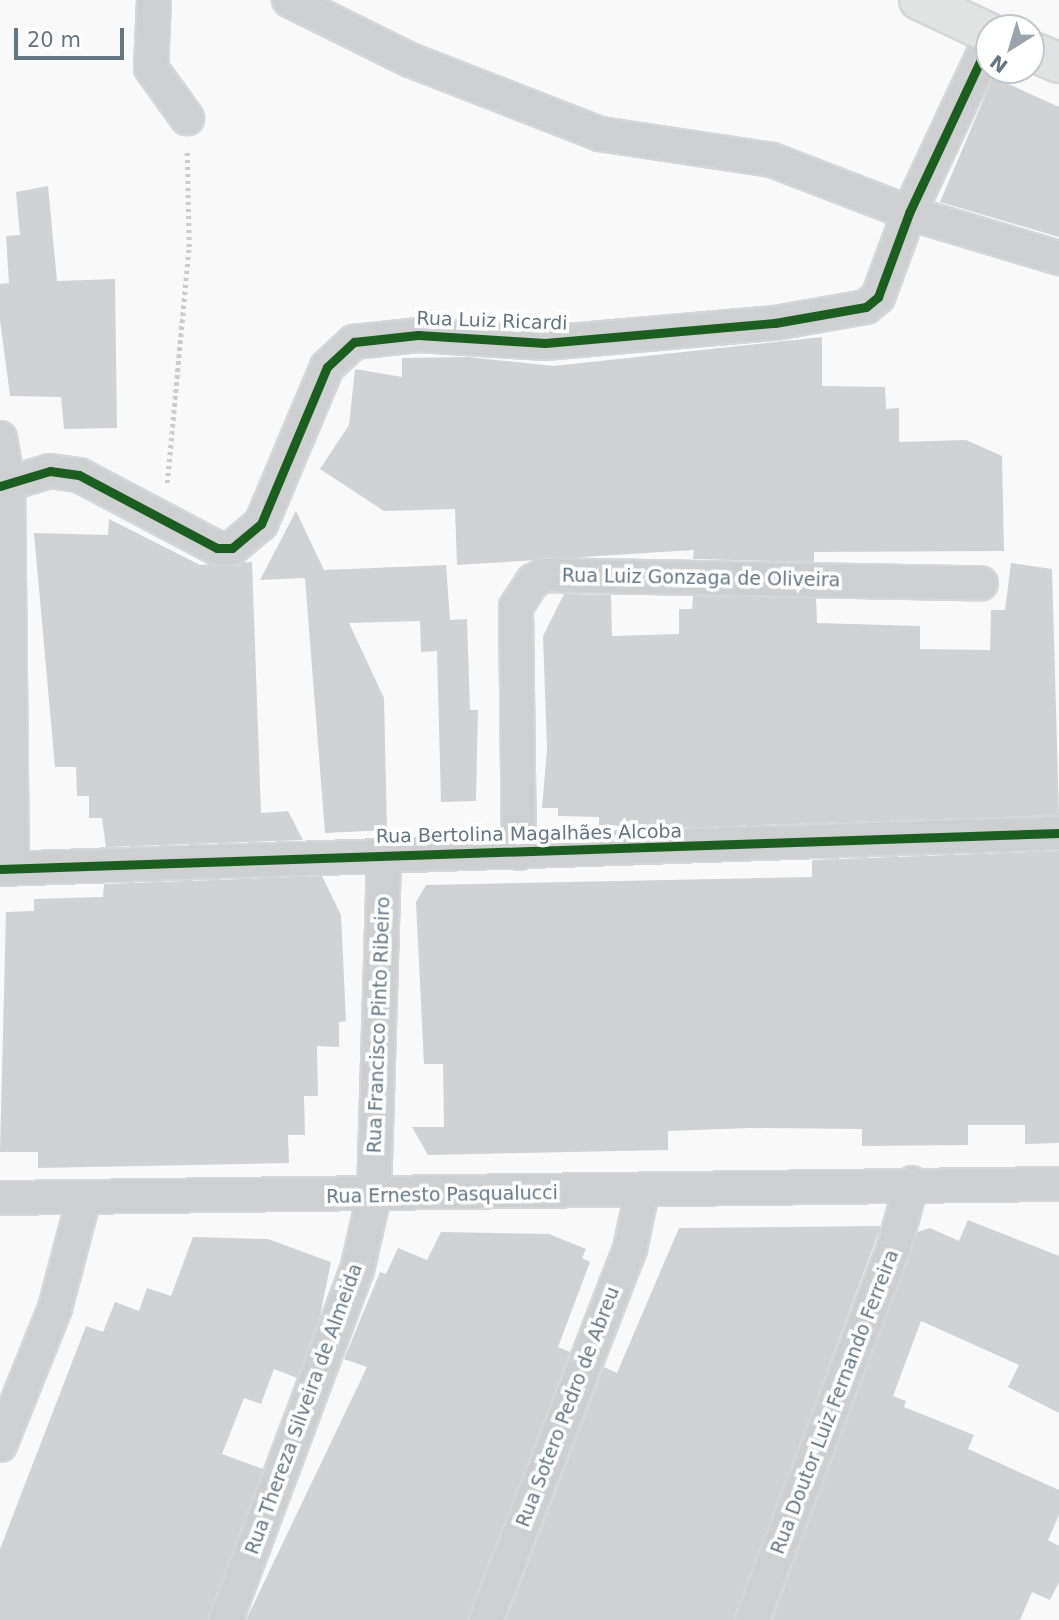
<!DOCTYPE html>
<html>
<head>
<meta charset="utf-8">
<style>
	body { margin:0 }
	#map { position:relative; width:1059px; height:1620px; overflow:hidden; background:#f9f9f9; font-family:"DejaVu Sans",sans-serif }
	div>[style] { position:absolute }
	.building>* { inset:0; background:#d0d2d3 }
	.path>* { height:4.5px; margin-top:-2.25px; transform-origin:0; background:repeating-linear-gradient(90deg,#cbcccd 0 3.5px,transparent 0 7px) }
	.roads { filter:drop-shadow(2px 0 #d5d6d7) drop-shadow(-2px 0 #d5d6d7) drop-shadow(0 2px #d5d6d7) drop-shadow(0 -2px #d5d6d7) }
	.street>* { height:32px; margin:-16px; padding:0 16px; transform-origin:16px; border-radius:16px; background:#cecfd0 }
	.secondary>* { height:38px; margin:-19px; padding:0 19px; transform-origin:19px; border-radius:19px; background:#e1e2e2 }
	.cycleway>* { height:9px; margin:-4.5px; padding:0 4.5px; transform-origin:4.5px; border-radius:4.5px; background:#1b5e20 }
	span { translate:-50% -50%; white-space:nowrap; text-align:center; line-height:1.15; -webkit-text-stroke:7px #fff; paint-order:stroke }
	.street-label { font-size:19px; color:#657683 }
	.north { position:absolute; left:975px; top:14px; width:70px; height:70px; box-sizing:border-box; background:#fff; border:2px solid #c1c8cd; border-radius:50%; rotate:217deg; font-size:19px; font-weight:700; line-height:28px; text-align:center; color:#657683 }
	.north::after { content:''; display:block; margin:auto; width:24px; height:32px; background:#99a4ac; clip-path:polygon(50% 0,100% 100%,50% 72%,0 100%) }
	.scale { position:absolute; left:14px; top:28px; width:110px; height:32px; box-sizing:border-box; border:4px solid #657683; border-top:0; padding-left:9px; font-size:21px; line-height:24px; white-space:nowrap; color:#657683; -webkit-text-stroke:5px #fff; paint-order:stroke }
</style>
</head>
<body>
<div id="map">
	<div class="building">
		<div style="clip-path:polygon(993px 77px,1059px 107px,1059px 237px,940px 202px)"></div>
		<div style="clip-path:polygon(48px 186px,57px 281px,115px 279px,117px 428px,64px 429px,61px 397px,10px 396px,0 320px,0 284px,9px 283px,6px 236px,20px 235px,16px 192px)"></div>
		<div style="clip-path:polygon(822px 337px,822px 386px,885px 387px,886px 409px,899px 408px,899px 442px,966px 440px,1002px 456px,1004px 551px,814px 552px,814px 562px,693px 559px,694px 550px,457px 565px,455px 509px,384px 511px,320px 469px,349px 425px,355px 369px,402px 377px,402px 358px,468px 357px,554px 366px)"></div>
		<div style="clip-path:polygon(296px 511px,324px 570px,446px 565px,450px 620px,467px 619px,470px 710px,478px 710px,476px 801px,441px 802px,437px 651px,421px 652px,420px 621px,349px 623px,384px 698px,387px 830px,325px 833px,305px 578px,260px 580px)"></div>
		<div style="clip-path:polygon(109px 519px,200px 565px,252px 562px,261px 813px,288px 811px,303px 840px,106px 847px,102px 818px,89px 818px,89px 796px,77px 796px,76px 767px,55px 767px,34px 533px,108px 535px)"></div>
		<div style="clip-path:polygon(1011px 563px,1052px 569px,1059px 815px,677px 828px,599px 825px,599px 817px,558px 816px,558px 808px,542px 808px,547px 749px,543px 636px,564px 594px,611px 595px,612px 636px,679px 634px,679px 609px,692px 609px,693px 596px,816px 598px,817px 623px,920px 626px,920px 649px,990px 650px,991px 610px,1005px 610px)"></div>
		<div style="clip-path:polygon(1059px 851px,1059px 1143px,1025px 1144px,1025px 1125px,968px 1125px,968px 1145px,862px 1146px,862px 1129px,750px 1128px,668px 1131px,668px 1150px,428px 1155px,412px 1127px,444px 1127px,443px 1064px,424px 1064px,416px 902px,426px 885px,812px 877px,812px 860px)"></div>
		<div style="clip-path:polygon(322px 876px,341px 915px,346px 1021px,339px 1022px,339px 1047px,317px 1046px,318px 1096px,304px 1096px,305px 1135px,288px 1135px,289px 1163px,38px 1168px,38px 1152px,0 1152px,6px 912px,34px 911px,34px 899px,103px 897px,104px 884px)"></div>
		<div style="clip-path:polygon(968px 1220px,1059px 1256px,1059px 1413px,1008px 1387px,1019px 1365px,921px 1321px,893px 1396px,906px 1401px,904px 1407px,974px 1435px,968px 1449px,1059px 1490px,1059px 1515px,1048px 1540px,1059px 1546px,1059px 1582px,1050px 1600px,1032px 1592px,1020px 1620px,772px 1620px,917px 1232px,930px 1228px,959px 1241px)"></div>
		<div style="clip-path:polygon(881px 1226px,734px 1620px,506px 1620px,604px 1367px,617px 1373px,679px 1228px)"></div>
		<div style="clip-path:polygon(441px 1232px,549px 1234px,586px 1249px,582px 1258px,590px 1262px,558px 1347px,570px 1352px,468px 1620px,246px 1620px,367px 1367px,344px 1359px,380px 1272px,386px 1274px,398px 1248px,427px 1260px)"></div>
		<div style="clip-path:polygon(193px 1237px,268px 1239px,331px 1262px,320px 1316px,297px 1378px,274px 1369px,261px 1404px,244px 1398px,222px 1454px,263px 1469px,208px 1620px,0 1620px,0 1549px,86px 1326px,103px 1332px,115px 1302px,139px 1311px,147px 1288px,171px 1296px)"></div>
	</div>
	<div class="path">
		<div style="left:167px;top:483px;width:237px;rotate:-84.7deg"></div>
		<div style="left:189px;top:247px;width:97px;rotate:-91.2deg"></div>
	</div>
	<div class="roads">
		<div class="street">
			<div style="left:154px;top:0;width:68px;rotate:92.5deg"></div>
			<div style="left:151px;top:68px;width:62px;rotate:54.2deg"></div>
			<div style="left:289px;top:0;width:135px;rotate:26.4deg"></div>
			<div style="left:410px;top:60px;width:204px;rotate:21.3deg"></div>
			<div style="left:600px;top:134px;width:174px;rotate:8.6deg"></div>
			<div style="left:772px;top:160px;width:147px;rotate:21.1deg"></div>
			<div style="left:909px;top:213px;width:157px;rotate:16.7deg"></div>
			<div style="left:0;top:438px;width:46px;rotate:79.9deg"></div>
			<div style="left:8px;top:483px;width:386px;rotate:89.4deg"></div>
			<div style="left:0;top:486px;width:52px;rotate:-16.7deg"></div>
			<div style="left:50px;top:471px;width:29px;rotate:8deg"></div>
			<div style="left:79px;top:475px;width:156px;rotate:27.9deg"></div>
			<div style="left:217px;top:548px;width:15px"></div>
			<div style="left:232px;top:548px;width:38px;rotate:-40deg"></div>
			<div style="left:261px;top:524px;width:170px;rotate:-67.2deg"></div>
			<div style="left:327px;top:367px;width:37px;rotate:-43deg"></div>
			<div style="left:354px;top:342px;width:64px;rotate:-6.2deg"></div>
			<div style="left:418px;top:335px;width:127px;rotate:3.6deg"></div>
			<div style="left:545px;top:343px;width:231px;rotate:-5deg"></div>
			<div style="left:775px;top:323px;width:92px;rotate:-10deg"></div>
			<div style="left:866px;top:307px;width:16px;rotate:-40deg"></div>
			<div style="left:878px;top:297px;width:90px;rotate:-69.7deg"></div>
			<div style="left:909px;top:213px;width:189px;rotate:-64.9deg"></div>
			<div style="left:519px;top:853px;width:246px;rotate:-90.7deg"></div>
			<div style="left:516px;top:607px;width:31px;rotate:-57deg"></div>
			<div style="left:533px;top:581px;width:13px;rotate:-27deg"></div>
			<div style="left:545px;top:575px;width:436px;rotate:1.1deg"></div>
			<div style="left:0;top:869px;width:1060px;rotate:-1.95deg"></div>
			<div style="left:0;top:1198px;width:1059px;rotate:-0.76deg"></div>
			<div style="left:0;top:1445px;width:148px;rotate:-68.1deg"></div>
			<div style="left:55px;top:1308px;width:110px;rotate:-75.2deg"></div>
			<div style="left:226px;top:1620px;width:374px;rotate:-69.5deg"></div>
			<div style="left:357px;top:1270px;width:76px;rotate:-77.1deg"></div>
			<div style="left:374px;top:1196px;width:342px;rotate:-88.3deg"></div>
			<div style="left:486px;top:1620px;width:398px;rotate:-68.8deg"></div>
			<div style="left:630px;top:1249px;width:58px;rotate:-78.1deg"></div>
			<div style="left:752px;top:1620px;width:403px;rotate:-69.2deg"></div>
			<div style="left:895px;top:1243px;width:62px;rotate:-74.2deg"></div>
		</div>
		<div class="secondary">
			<div style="left:919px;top:0;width:77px;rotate:25.2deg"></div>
			<div style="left:1031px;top:51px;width:30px;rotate:23deg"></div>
		</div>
	</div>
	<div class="cycleway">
		<div style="left:0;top:486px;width:52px;rotate:-16.7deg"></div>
		<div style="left:50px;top:471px;width:29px;rotate:8deg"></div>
		<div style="left:79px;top:475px;width:156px;rotate:27.9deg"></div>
		<div style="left:217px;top:548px;width:15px"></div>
		<div style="left:232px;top:548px;width:38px;rotate:-40deg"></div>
		<div style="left:261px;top:524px;width:170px;rotate:-67.2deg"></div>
		<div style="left:327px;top:367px;width:37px;rotate:-43deg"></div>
		<div style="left:354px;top:342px;width:64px;rotate:-6.2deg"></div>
		<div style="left:418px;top:335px;width:127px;rotate:3.6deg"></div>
		<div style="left:545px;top:343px;width:231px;rotate:-5deg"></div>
		<div style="left:775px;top:323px;width:92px;rotate:-10deg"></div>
		<div style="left:866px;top:307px;width:16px;rotate:-40deg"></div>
		<div style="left:878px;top:297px;width:90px;rotate:-69.7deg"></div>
		<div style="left:909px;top:213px;width:189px;rotate:-64.9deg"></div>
		<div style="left:0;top:869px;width:1060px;rotate:-1.95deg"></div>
	</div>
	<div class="street-label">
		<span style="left:492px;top:321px;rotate:2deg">Rua Luiz Ricardi</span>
		<span style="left:701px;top:578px;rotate:1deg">Rua Luiz Gonzaga de Oliveira</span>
		<span style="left:529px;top:834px;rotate:-1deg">Rua Bertolina Magalhães Alcoba</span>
		<span style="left:379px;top:1025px;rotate:-88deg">Rua Francisco Pinto Ribeiro</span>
		<span style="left:442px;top:1195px;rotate:-1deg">Rua Ernesto Pasqualucci</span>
		<span style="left:835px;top:1402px;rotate:-69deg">Rua Doutor Luiz Fernando Ferreira</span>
		<span style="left:568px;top:1407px;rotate:-69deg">Rua Sotero Pedro de Abreu</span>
		<span style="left:304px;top:1409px;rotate:-70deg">Rua Thereza Silveira de Almeida</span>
	</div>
	<div class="north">N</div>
	<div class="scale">20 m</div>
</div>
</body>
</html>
